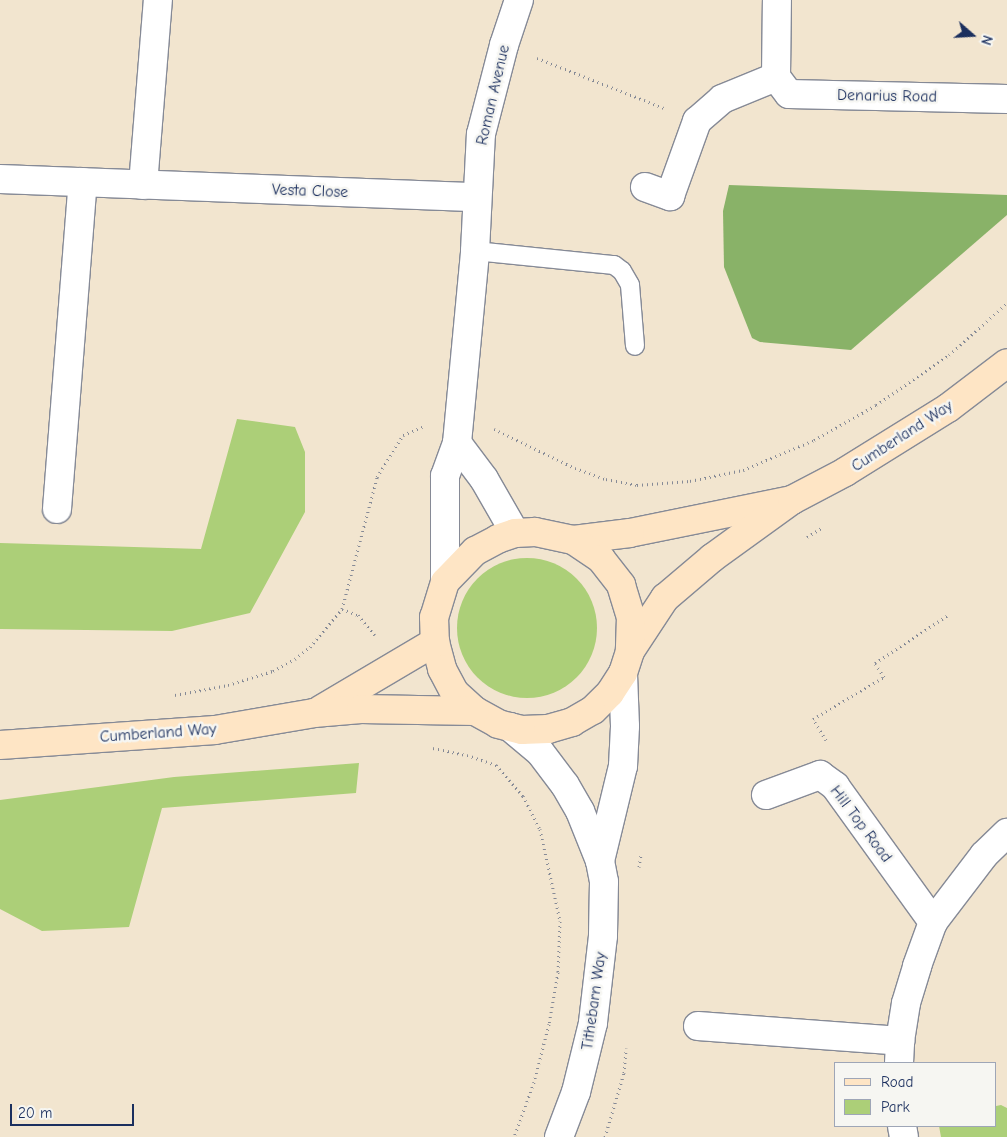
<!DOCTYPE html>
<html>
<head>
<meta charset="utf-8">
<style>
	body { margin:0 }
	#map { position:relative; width:1007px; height:1137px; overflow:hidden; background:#f2e5cf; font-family:"Comic Neue",sans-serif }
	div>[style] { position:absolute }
	.green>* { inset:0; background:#accf78 }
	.round { border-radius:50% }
	.forest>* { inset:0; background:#89b268 }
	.path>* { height:3px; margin-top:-1.5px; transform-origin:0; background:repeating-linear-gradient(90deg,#868a96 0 1px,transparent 0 5px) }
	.roads { filter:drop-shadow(1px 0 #868a96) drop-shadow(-1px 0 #868a96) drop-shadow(0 1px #868a96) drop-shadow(0 -1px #868a96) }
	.lane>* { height:18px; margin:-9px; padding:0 9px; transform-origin:9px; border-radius:9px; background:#fff }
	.street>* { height:28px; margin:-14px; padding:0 14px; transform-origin:14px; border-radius:14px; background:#fff }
	.secondary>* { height:28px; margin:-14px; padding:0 14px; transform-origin:14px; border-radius:14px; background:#fee5c5 }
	span { translate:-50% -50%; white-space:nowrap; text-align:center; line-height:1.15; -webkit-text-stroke:5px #f6f6f2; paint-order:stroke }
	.street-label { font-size:16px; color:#1b2f5e }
	.legend { position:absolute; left:834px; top:1062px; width:162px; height:65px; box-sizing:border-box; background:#f6f6f2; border:1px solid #9ea6b7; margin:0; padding:6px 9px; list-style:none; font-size:15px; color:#1b2f5e }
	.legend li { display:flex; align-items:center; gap:10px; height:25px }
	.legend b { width:25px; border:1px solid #9ea6b7 }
	.north { position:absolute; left:947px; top:10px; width:50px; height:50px; -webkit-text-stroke:4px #f6f6f2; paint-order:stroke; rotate:109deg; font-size:14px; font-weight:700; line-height:20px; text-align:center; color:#1b2f5e }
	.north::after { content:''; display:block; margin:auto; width:18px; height:22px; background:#1b2f5e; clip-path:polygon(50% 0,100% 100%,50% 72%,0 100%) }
	.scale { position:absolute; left:10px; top:1104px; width:124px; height:22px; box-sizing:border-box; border:2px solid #1b2f5e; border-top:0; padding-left:6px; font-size:15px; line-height:18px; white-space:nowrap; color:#1b2f5e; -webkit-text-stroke:4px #f6f6f2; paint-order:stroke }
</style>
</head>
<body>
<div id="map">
	<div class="green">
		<div style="clip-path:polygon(237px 419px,295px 427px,305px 452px,305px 512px,250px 613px,172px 631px,0 629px,0 543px,201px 549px)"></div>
		<div class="round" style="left:457px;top:558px;width:140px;height:140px"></div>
		<div style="clip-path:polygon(359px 763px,356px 793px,162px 808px,129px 927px,42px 931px,0 909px,0 800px,174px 777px)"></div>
		<div style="clip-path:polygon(1001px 1105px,1007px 1108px,1007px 1137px,941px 1137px,939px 1126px,996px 1126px,996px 1106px)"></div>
	</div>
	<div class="forest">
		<div style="clip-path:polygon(729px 185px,1007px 195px,1007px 215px,851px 350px,760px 342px,752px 338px,724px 267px,723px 211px)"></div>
	</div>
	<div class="path">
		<div style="left:537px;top:58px;width:136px;rotate:21.5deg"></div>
		<div style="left:494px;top:429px;width:90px;rotate:25.7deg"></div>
		<div style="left:575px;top:468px;width:33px;rotate:20deg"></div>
		<div style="left:606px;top:479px;width:32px;rotate:11deg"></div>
		<div style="left:637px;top:485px;width:53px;rotate:-4.3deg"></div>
		<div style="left:690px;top:481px;width:54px;rotate:-11.7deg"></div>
		<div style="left:743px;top:470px;width:77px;rotate:-22.9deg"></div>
		<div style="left:814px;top:440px;width:71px;rotate:-29.4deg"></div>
		<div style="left:876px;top:405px;width:88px;rotate:-34.4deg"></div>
		<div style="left:949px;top:355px;width:78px;rotate:-41.9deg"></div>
		<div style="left:807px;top:537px;width:19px;rotate:-32deg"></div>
		<div style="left:342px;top:609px;width:17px;rotate:21deg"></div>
		<div style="left:358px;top:615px;width:26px;rotate:50deg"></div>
		<div style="left:175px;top:695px;width:54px;rotate:-10.7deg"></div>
		<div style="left:228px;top:685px;width:47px;rotate:-17.3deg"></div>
		<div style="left:273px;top:671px;width:25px;rotate:-29deg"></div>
		<div style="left:295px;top:659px;width:19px;rotate:-39deg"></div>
		<div style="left:310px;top:647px;width:50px;rotate:-49.9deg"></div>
		<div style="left:342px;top:609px;width:137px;rotate:-75.1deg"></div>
		<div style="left:377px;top:477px;width:49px;rotate:-58.2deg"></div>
		<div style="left:403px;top:435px;width:21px;rotate:-23deg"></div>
		<div style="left:826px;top:740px;width:25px;rotate:-122deg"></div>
		<div style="left:813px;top:719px;width:82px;rotate:-30.6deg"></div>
		<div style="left:884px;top:677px;width:17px;rotate:-123deg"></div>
		<div style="left:875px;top:663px;width:87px;rotate:-33.3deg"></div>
		<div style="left:433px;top:748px;width:35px;rotate:12deg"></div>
		<div style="left:467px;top:755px;width:31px;rotate:19deg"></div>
		<div style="left:496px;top:765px;width:41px;rotate:48.9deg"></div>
		<div style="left:523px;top:796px;width:37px;rotate:63deg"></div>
		<div style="left:540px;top:829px;width:94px;rotate:77.7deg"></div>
		<div style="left:560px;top:921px;width:51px;rotate:92.2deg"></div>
		<div style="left:558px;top:972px;width:53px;rotate:99.8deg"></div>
		<div style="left:549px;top:1024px;width:60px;rotate:104.5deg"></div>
		<div style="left:534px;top:1082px;width:59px;rotate:110deg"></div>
		<div style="left:639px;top:867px;width:13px;rotate:-81deg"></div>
		<div style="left:605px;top:1137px;width:67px;rotate:-73.5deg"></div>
		<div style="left:624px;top:1073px;width:25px;rotate:-85deg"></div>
	</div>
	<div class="roads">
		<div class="lane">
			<div style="left:475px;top:251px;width:140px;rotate:5.8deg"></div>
			<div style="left:614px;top:265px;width:10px;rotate:37deg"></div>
			<div style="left:622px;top:271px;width:16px;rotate:60deg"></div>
			<div style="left:630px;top:285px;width:61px;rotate:85.3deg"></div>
		</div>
		<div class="street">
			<div style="left:776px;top:77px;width:21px;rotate:53deg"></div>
			<div style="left:789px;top:94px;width:218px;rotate:1.3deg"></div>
			<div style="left:0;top:179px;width:477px;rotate:2.2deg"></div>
			<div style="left:143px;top:185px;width:186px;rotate:-85.4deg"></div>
			<div style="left:645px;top:187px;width:27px;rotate:20deg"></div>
			<div style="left:670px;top:196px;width:80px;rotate:-70.2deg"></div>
			<div style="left:697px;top:121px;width:33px;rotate:-41deg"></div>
			<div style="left:722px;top:99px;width:58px;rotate:-22.2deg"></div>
			<div style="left:776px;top:77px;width:77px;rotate:-89.3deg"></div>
			<div style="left:457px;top:443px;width:45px;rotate:53.1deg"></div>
			<div style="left:484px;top:479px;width:62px;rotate:60.1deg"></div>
			<div style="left:57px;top:509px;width:328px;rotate:-85.5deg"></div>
			<div style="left:445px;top:582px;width:106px;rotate:-90deg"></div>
			<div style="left:445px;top:476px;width:35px;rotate:-70deg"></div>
			<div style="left:457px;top:443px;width:193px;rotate:-84.6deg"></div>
			<div style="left:475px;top:251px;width:117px;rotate:-87.1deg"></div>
			<div style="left:481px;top:134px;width:92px;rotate:-75.5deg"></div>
			<div style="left:504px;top:45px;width:47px;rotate:-71.6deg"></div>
			<div style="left:510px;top:727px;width:39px;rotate:40deg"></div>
			<div style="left:540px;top:752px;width:41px;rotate:52.9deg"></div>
			<div style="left:565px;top:785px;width:30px;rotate:60deg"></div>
			<div style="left:580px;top:811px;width:54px;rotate:68.2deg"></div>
			<div style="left:600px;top:861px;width:21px;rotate:79deg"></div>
			<div style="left:604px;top:882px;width:54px;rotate:91.1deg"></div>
			<div style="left:603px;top:936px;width:88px;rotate:96.6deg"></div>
			<div style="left:593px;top:1023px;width:71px;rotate:103.8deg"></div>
			<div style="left:576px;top:1092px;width:48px;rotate:110.7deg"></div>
			<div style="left:766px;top:795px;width:58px;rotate:-20.3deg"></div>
			<div style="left:820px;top:775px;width:19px;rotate:36deg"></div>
			<div style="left:835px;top:786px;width:168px;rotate:54.2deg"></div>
			<div style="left:600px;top:861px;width:98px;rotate:-76.4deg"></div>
			<div style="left:623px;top:766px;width:40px;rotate:-87.1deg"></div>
			<div style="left:625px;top:726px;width:53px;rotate:-92.2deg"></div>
			<div style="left:698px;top:1026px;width:203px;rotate:4.2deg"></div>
			<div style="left:899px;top:1063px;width:22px;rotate:-87deg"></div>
			<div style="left:900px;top:1041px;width:38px;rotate:-81deg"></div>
			<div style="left:906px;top:1003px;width:39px;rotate:-73deg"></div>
			<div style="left:917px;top:966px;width:47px;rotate:-70deg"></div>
			<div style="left:933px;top:922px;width:84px;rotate:-52.7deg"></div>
			<div style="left:984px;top:855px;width:32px;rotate:-44deg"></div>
			<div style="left:902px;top:1126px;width:11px;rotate:80deg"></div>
		</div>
		<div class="secondary">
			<div style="left:792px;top:500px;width:165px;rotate:168.5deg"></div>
			<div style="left:630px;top:533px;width:57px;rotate:173deg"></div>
			<div style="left:573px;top:540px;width:39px;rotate:-168deg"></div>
			<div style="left:535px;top:532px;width:20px;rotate:177deg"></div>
			<div style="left:515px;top:533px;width:18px;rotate:161deg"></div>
			<div style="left:498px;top:539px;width:26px;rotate:152deg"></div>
			<div style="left:475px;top:551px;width:43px;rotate:134.1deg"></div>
			<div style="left:445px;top:582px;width:37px;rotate:107deg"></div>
			<div style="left:434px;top:617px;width:25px;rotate:88deg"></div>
			<div style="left:435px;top:642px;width:28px;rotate:75deg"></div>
			<div style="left:442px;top:669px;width:27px;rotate:62deg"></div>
			<div style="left:455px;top:693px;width:27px;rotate:42deg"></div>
			<div style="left:475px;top:711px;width:26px;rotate:29deg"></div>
			<div style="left:498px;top:724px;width:25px;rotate:14deg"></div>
			<div style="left:522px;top:730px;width:26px;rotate:-2deg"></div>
			<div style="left:548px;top:729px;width:25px;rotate:-16deg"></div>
			<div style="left:572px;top:722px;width:24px;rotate:-30deg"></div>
			<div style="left:593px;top:710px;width:24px;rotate:-45deg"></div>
			<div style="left:610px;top:693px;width:24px;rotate:-57deg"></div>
			<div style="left:623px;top:673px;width:23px;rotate:-72deg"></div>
			<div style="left:630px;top:651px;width:64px;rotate:-56.6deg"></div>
			<div style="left:665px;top:598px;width:62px;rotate:-40.4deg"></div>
			<div style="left:712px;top:558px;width:99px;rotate:-35.9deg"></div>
			<div style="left:792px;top:500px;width:60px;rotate:-27.8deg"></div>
			<div style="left:845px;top:472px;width:121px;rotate:-31.9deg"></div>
			<div style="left:948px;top:408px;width:74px;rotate:-37.3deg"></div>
			<div style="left:573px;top:540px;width:34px;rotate:34deg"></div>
			<div style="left:601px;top:559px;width:33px;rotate:52deg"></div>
			<div style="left:621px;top:585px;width:34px;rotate:73deg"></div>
			<div style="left:631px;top:617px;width:34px;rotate:92deg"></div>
			<div style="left:320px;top:710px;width:134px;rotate:-30.6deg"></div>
			<div style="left:0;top:745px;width:216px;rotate:-4deg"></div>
			<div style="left:215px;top:730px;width:100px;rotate:-9.7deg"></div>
			<div style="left:314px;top:713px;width:47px;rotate:-4.9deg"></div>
			<div style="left:361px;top:709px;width:114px;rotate:1deg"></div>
		</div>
	</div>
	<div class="street-label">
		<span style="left:493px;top:95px;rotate:-77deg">Roman Avenue</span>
		<span style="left:887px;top:96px;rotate:1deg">Denarius Road</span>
		<span style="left:310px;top:191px;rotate:2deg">Vesta Close</span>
		<span style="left:902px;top:436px;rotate:-33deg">Cumberland Way</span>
		<span style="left:158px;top:733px;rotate:-4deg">Cumberland Way</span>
		<span style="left:861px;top:824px;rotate:53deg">Hill Top Road</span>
		<span style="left:594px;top:1001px;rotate:-82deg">Tithebarn Way</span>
	</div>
	<ul class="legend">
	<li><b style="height:6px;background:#fee5c5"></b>Road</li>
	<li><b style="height:14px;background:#accf78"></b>Park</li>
	</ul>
	<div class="north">N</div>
	<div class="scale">20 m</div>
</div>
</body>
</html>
